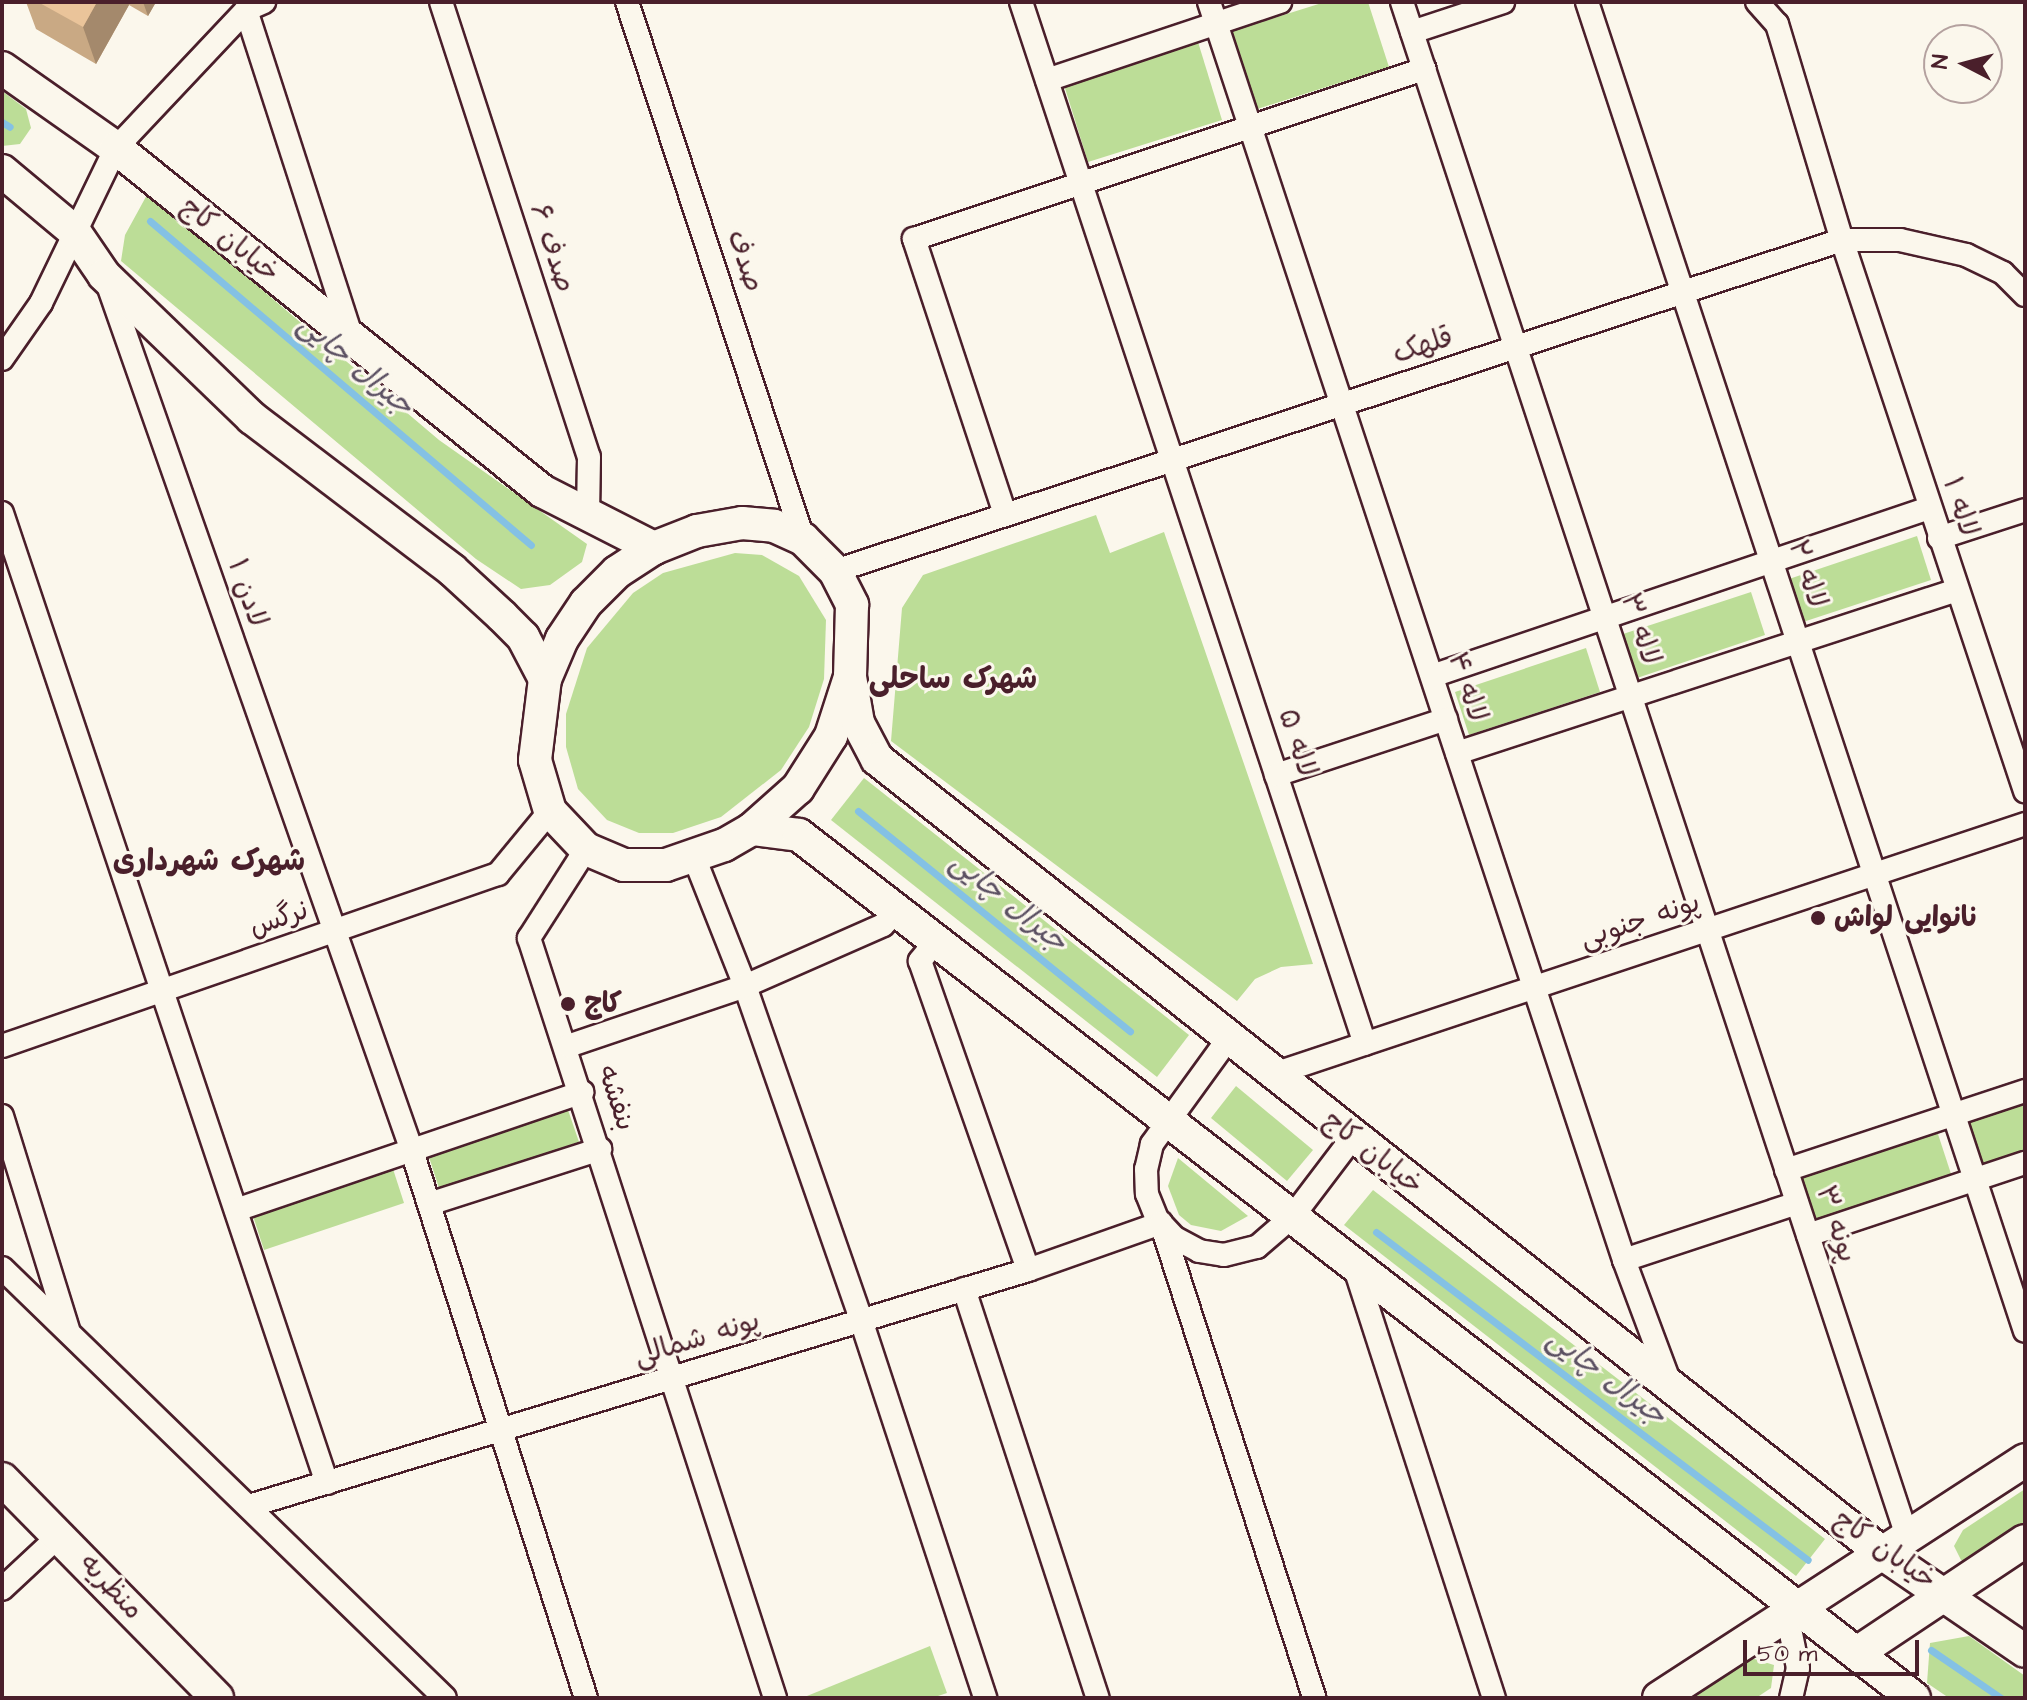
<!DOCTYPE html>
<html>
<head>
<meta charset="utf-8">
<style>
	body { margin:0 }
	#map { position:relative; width:2027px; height:1700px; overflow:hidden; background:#fbf7ec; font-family:"Architects Daughter","Playpen Sans Arabic",sans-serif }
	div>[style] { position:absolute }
	.green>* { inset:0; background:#bcdd97 }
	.stream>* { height:7px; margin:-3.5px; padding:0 3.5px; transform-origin:3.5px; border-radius:3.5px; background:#84c1e4 }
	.roads { filter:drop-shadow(2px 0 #4a1f2b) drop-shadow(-2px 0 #4a1f2b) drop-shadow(0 2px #4a1f2b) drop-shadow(0 -2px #4a1f2b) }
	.street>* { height:22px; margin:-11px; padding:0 11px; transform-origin:11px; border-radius:11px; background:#fbf7ec }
	.secondary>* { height:32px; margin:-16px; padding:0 16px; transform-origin:16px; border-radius:16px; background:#fbf7ec }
	.wall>* { inset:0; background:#c9a984 }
	.shaded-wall>* { inset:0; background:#a4896c }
	.building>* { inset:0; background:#eac49a }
	.dots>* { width:22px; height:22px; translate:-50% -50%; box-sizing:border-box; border:4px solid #fbf7ec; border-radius:50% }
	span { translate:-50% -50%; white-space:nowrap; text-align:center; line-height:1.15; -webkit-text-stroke:6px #fbf7ec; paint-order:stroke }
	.street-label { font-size:28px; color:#4a1f2b }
	.poi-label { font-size:28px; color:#4a1f2b; font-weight:700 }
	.left { translate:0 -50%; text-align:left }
	.water-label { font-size:30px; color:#5b5062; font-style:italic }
	.neighbourhood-label { font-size:30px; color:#4a1f2b; font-weight:700 }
	.frame { position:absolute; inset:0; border:4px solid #4a1f2b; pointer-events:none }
	.north { position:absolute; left:1923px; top:24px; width:80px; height:80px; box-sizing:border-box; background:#fbf7ec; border:2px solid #b4a19f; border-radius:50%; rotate:276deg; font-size:22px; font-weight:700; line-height:32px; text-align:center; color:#4a1f2b }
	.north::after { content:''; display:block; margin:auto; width:28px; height:36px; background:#4a1f2b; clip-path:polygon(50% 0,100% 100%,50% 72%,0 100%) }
	.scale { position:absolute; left:1743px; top:1640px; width:176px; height:36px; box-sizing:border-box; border:4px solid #4a1f2b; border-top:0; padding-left:10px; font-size:24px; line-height:28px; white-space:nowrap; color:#4a1f2b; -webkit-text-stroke:6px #fbf7ec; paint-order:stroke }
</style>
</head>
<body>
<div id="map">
	<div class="green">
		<div style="clip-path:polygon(1325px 2px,1368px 2px,1389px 67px,1254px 110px,1230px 32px)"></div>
		<div style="clip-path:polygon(1198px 42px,1222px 120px,1088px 162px,1064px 85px)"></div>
		<div style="clip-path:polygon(2px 91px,26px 109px,31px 128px,20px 144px,2px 146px)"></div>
		<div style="clip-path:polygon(148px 193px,439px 440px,587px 544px,582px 562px,550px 585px,521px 589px,476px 559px,121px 261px,125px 235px)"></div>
		<div style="clip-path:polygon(1096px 515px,1110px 553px,1164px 532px,1313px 964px,1281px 967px,1255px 979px,1237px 1001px,891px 741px,902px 608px,923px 575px)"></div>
		<div style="clip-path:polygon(1917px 536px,1931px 580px,1800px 623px,1786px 580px)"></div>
		<div style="clip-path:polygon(735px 553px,762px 555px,799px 576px,826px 620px,824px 679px,809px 727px,781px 770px,721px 817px,673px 833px,639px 833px,607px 820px,578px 789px,566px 747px,566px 714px,587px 648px,633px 593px,663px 573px)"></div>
		<div style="clip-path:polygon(1751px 592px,1765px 635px,1634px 679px,1620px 635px)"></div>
		<div style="clip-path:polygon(1586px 648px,1600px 692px,1469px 735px,1455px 692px)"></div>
		<div style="clip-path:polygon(864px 778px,1189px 1035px,1157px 1077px,831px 820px)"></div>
		<div style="clip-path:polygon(1236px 1086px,1313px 1150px,1287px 1181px,1211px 1118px)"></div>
		<div style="clip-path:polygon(2025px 1100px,2025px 1154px,1983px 1168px,1967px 1120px)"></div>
		<div style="clip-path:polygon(567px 1107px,579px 1142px,439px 1188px,428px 1154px)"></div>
		<div style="clip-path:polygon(1937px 1131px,1953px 1180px,1817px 1224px,1801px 1176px)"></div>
		<div style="clip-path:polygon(1178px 1158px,1248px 1216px,1221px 1231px,1191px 1225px,1179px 1215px,1168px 1186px)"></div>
		<div style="clip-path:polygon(393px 1169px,404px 1203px,264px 1250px,253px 1216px)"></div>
		<div style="clip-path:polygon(1373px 1190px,1825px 1539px,1796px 1576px,1344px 1225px)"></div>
		<div style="clip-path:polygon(2025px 1489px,2025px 1532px,1966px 1562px,1961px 1560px,1954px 1546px,1963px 1530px)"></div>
		<div style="clip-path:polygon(1969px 1636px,2025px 1676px,2025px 1698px,1949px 1698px,1927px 1683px,1930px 1643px)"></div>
		<div style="clip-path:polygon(930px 1646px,947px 1693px,932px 1698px,802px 1698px)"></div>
		<div style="clip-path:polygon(1751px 1658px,1774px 1665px,1771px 1688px,1756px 1698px,1690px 1698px)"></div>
	</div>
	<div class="stream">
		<div style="left:2px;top:122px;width:9px;rotate:32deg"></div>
		<div style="left:150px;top:221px;width:500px;rotate:40.38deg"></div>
		<div style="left:858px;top:811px;width:350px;rotate:39deg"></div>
		<div style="left:1376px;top:1232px;width:542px;rotate:37.21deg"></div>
		<div style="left:1931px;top:1650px;width:85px;rotate:34.4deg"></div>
	</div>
	<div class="roads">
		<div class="street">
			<div style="left:441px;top:2px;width:478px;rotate:72deg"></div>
			<div style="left:589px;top:457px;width:58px;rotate:91deg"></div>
			<div style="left:627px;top:2px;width:565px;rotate:71.85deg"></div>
			<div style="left:1021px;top:2px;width:1097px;rotate:71.73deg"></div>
			<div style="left:1209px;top:2px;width:1325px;rotate:71.74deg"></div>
			<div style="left:1624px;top:1260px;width:134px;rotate:69.5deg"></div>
			<div style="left:1402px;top:2px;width:1615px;rotate:71.78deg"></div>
			<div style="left:1587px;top:2px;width:1399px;rotate:71.76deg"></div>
			<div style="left:1757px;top:2px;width:30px;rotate:48deg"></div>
			<div style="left:1777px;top:24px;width:226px;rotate:73.3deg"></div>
			<div style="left:1842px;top:240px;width:581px;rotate:71.63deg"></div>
			<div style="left:246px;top:10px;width:342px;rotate:72.1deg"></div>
			<div style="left:1412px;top:32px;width:96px;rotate:-18.2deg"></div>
			<div style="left:1047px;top:80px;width:246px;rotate:-18.5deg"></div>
			<div style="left:107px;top:282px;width:918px;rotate:70.66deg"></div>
			<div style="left:411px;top:1148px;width:577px;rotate:72.35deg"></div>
			<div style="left:2px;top:359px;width:68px;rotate:-55.1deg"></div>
			<div style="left:41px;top:303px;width:172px;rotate:-64.2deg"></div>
			<div style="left:116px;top:148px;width:190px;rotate:-46.7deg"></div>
			<div style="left:246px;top:10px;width:20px;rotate:-24deg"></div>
			<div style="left:2px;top:513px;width:1023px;rotate:71.48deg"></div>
			<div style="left:1005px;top:514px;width:290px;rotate:-108.3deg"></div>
			<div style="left:914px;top:239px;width:538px;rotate:-18.43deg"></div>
			<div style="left:1939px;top:538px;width:90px;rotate:-18deg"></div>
			<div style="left:835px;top:571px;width:1060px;rotate:-18.2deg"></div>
			<div style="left:1842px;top:240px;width:58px"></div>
			<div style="left:1900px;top:240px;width:68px;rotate:12.8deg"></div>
			<div style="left:1966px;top:255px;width:41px;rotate:25.9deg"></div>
			<div style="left:2003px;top:273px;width:31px;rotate:45deg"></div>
			<div style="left:1432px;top:676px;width:525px;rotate:-18.68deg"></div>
			<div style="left:1457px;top:753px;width:526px;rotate:-18.06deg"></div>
			<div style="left:1276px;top:775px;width:179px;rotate:-18.2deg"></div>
			<div style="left:586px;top:849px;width:106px;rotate:122.6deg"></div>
			<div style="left:529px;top:938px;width:799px;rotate:72.06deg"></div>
			<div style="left:694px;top:857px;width:139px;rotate:68.4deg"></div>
			<div style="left:745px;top:986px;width:354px;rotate:70.8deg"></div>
			<div style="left:861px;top:1320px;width:398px;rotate:71.8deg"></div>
			<div style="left:936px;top:941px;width:26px;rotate:129deg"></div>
			<div style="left:920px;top:961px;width:327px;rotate:70.7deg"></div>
			<div style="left:1228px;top:1039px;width:130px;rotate:125.9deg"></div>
			<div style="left:1152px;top:1144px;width:26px;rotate:103deg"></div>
			<div style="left:1146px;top:1169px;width:25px;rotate:88deg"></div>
			<div style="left:1147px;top:1194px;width:27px;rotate:68deg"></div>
			<div style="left:1157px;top:1219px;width:26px;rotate:47deg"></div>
			<div style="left:1175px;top:1238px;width:27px;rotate:28deg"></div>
			<div style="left:1199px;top:1251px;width:25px;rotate:9deg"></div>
			<div style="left:1224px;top:1255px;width:34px;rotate:-14deg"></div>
			<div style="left:1257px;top:1247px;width:48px;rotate:-40.7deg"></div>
			<div style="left:1293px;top:1216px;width:99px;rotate:-52.8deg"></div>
			<div style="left:2px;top:1046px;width:525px;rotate:-19.13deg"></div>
			<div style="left:498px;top:874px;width:82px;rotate:-50.5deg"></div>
			<div style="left:568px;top:1046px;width:187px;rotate:-18.7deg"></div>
			<div style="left:745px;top:986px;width:151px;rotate:-23.8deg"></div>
			<div style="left:883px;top:925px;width:20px;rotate:-45deg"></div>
			<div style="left:1274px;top:1074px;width:792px;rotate:-18.41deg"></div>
			<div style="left:2px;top:1116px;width:223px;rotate:72.8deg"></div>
			<div style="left:1786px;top:1170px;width:252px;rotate:-18.3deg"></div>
			<div style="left:429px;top:1204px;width:180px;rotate:-17.8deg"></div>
			<div style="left:236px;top:1210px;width:366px;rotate:-18.8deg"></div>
			<div style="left:1808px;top:1235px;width:229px;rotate:-18.4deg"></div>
			<div style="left:1624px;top:1260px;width:182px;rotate:-18.2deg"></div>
			<div style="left:1354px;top:1265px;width:455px;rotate:72.1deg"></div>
			<div style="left:2px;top:1268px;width:617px;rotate:44.15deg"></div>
			<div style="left:964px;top:1289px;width:430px;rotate:71.9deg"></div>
			<div style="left:249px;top:1506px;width:814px;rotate:-16.85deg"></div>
			<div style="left:1028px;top:1270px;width:141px;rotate:-19.5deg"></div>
			<div style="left:1161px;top:1223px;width:499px;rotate:72.1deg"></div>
			<div style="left:2px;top:1589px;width:81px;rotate:-43deg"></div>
			<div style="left:1787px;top:1614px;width:55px;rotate:78.5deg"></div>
			<div style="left:1798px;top:1668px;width:31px;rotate:103deg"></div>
		</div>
		<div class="secondary">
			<div style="left:2px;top:68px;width:139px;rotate:35.1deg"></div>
			<div style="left:116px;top:148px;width:547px;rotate:38.84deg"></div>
			<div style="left:542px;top:491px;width:126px;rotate:27deg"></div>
			<div style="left:2px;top:171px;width:94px;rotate:39.8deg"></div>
			<div style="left:74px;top:231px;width:53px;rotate:55.7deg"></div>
			<div style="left:104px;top:275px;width:206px;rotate:44deg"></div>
			<div style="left:252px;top:418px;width:251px;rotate:37.2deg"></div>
			<div style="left:452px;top:570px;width:68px;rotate:42.6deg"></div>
			<div style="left:502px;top:616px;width:30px;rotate:45deg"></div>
			<div style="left:523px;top:637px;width:47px;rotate:62.4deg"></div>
			<div style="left:742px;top:523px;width:32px;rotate:5deg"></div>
			<div style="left:774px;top:526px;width:32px;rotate:24deg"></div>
			<div style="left:803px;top:539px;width:45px;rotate:45deg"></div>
			<div style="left:835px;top:571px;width:38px;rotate:63deg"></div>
			<div style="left:852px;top:605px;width:72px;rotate:91.6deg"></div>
			<div style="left:850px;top:677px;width:62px;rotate:107.9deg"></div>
			<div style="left:831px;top:736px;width:62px;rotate:122.4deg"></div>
			<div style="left:798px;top:788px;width:62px;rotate:138.3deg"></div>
			<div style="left:752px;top:829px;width:32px;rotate:150deg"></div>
			<div style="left:724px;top:845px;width:61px;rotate:161deg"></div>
			<div style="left:666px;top:865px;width:42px;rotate:180deg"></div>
			<div style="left:624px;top:865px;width:41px;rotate:-157.2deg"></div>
			<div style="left:586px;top:849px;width:52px;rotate:-133.5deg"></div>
			<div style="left:550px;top:811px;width:53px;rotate:-106.4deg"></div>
			<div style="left:535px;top:760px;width:82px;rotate:-83deg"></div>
			<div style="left:545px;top:679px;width:43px;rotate:-67deg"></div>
			<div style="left:562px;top:639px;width:43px;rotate:-56.3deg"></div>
			<div style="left:586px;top:603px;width:44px;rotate:-45deg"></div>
			<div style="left:617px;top:572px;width:44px;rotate:-33deg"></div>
			<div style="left:654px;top:548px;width:46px;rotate:-21.6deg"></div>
			<div style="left:697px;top:531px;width:46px;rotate:-10.1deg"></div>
			<div style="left:850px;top:677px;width:47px;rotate:80.1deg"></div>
			<div style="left:858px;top:723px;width:41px;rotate:62.2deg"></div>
			<div style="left:877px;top:759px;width:1281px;rotate:38.31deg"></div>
			<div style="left:1882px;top:1553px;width:173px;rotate:34.4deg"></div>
			<div style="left:752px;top:829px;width:47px;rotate:7.3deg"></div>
			<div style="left:799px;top:835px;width:1410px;rotate:37.74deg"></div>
			<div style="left:2px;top:1479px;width:307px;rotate:45.5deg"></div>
			<div style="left:1857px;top:1653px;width:202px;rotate:-33.7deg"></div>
			<div style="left:1659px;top:1698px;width:437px;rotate:-33deg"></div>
		</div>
	</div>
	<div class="wall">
		<div style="clip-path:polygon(26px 2px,156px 2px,148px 16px,129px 5px,96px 64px,36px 29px)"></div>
	</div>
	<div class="shaded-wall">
		<div style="clip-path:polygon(97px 2px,128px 2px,129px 5px,96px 64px,83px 27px)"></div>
		<div style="clip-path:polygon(143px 2px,156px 2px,148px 16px)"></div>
	</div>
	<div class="building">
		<div style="clip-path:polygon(38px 2px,97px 2px,83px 27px)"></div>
	</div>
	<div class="dots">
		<div style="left:1818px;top:918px;background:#4a1f2b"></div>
		<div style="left:568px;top:1004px;background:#4a1f2b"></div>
	</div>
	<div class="street-label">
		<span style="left:230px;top:240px;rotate:39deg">خیابان کاج</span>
		<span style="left:552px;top:248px;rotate:72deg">صدف ۶</span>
		<span style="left:745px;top:261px;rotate:72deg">صدف</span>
		<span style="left:1423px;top:346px;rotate:-18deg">قلهک</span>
		<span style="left:1960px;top:507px;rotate:72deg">لاله ۱</span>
		<span style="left:1807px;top:574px;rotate:72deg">لاله ۲</span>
		<span style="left:247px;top:593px;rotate:71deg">لادن ۱</span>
		<span style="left:1640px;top:629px;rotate:72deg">لاله ۳</span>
		<span style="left:1467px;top:687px;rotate:72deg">لاله ۴</span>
		<span style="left:1297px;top:743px;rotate:72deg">لاله ۵</span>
		<span style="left:279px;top:919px;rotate:-19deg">نرگس</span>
		<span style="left:1640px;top:921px;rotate:-18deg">پونه جنوبی</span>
		<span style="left:616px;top:1098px;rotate:72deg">بنفشه</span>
		<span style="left:1373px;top:1153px;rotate:38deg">خیابان کاج</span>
		<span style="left:1836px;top:1224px;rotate:72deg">پونه ۳</span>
		<span style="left:697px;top:1339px;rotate:-17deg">پونه شمالی</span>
		<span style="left:1885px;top:1550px;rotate:35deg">خیابان کاج</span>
		<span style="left:111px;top:1587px;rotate:47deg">منظریه</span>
	</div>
	<div class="poi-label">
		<span class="left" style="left:1834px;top:918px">نانوایی لواش</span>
		<span class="left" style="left:584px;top:1004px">کاج</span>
	</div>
	<div class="water-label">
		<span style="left:356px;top:365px;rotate:40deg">جیرال چایی</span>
		<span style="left:1009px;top:902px;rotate:39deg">جیرال چایی</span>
		<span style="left:1607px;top:1377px;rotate:37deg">جیرال چایی</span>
	</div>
	<div class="neighbourhood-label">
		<span style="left:953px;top:679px">شهرک ساحلی</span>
		<span style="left:209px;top:861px">شهرک شهرداری</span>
	</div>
	<div class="frame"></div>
	<div class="north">N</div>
	<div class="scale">50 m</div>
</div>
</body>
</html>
